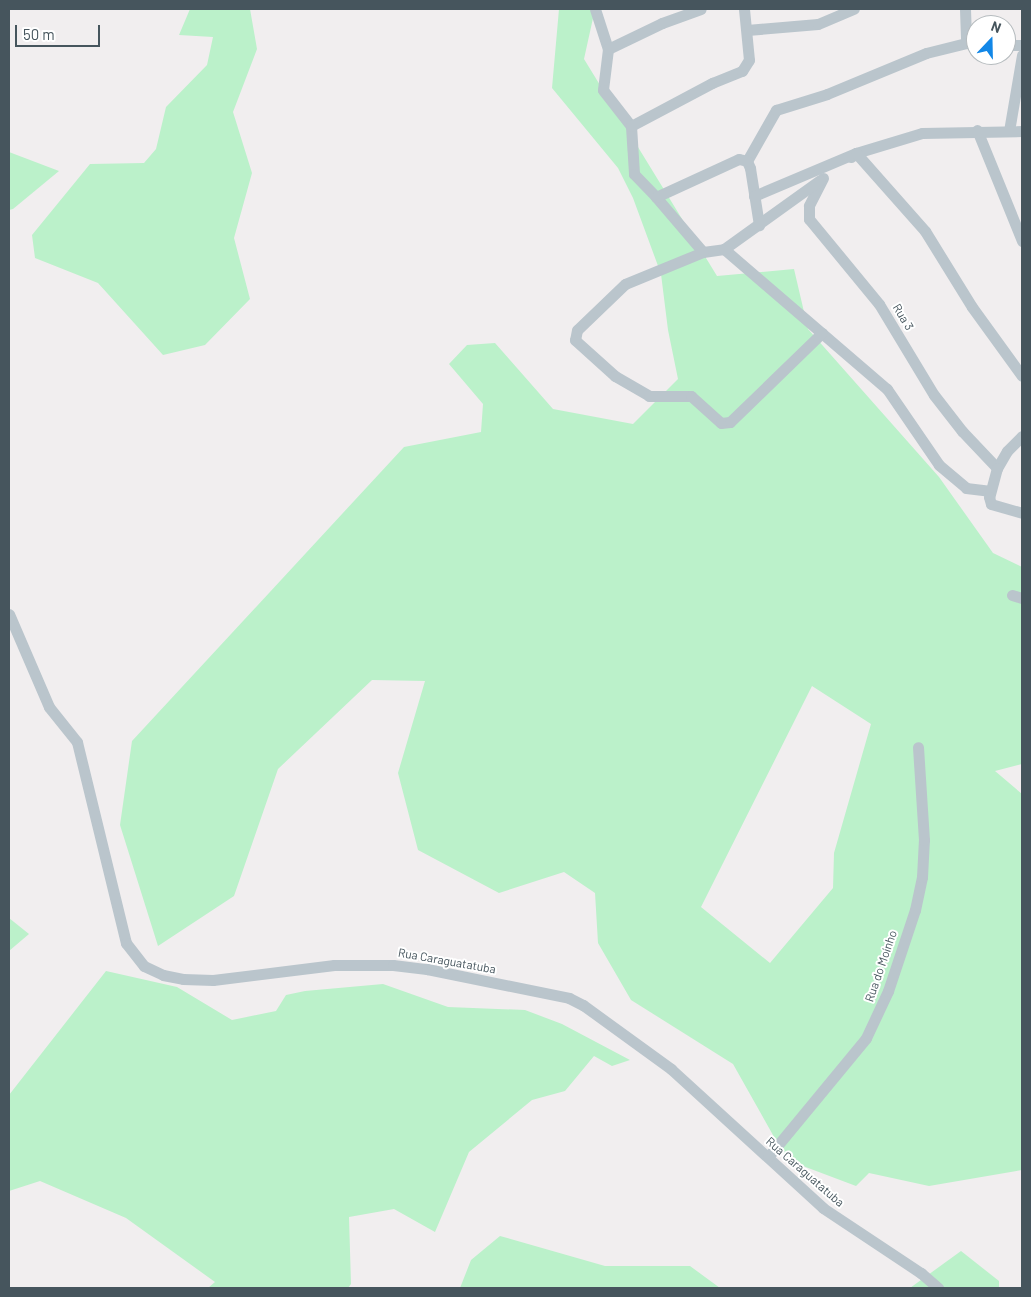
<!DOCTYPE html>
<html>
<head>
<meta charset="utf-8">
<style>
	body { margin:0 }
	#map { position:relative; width:1031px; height:1297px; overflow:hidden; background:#f1eeef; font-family:Barlow,sans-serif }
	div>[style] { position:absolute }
	.green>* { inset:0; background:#bbf1ca }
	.minor>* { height:11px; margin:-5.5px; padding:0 5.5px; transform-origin:5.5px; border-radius:5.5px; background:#bac5cc }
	span { translate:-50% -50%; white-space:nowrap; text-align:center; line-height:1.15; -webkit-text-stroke:4px #fff; paint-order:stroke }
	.street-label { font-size:12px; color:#46555d }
	.frame { position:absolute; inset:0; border:10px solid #46555d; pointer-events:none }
	.north { position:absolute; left:966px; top:15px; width:50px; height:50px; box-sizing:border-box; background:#fff; border:1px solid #b5bbbe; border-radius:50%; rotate:21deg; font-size:14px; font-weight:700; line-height:20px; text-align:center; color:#46555d }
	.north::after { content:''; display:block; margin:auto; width:18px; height:22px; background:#1287e7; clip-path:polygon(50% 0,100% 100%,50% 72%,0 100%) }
	.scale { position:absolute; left:15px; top:25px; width:85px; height:22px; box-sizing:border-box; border:2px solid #46555d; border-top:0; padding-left:6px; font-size:15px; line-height:18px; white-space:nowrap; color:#46555d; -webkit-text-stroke:4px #fff; paint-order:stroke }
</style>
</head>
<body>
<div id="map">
	<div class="green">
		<div style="clip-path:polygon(190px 9px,250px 9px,257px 49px,233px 112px,252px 173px,234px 238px,250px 299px,205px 345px,163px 355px,98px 283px,35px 258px,32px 235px,90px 164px,144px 163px,156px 149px,166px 107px,207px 65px,213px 37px,179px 35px)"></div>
		<div style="clip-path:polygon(evenodd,559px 9px,595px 9px,584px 59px,717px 276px,794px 269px,808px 329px,939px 477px,993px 553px,1022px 567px,1022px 764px,995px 771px,1022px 794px,1022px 1170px,929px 1186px,869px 1173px,856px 1186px,787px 1160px,733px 1064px,631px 1000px,598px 943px,595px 893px,564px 872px,499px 893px,418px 850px,398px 773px,425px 681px,372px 680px,278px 769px,234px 896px,158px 946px,120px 825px,132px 741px,404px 447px,481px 432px,483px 404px,449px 364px,467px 345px,495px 343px,553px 409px,633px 424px,678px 379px,668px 330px,661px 274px,633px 198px,618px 168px,552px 88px,559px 9px,812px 686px,871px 724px,834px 853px,833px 888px,770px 963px,701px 907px,812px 686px)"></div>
		<div style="clip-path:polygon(9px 152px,59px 171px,13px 209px,9px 210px)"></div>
		<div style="clip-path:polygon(9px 918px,29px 934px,9px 951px)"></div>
		<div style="clip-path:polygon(106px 971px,177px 987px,232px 1020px,276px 1011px,286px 995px,305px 991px,383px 984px,448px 1007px,525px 1010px,562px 1024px,630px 1060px,612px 1066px,594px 1056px,565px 1091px,532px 1100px,469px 1152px,435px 1232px,394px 1209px,349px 1217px,351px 1284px,348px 1288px,208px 1288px,215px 1282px,126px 1218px,40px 1181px,9px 1191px,9px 1095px)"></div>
		<div style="clip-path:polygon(500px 1236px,605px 1266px,690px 1266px,720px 1288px,460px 1288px,471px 1260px)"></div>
		<div style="clip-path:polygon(961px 1251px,999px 1281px,999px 1288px,910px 1288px)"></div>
	</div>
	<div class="minor">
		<div style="left:595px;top:9px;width:42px;rotate:72deg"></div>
		<div style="left:608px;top:49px;width:41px;rotate:97deg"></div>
		<div style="left:603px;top:90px;width:46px;rotate:52.1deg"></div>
		<div style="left:631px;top:126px;width:48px;rotate:86.4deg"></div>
		<div style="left:634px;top:174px;width:32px;rotate:46deg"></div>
		<div style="left:656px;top:197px;width:72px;rotate:49.5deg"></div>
		<div style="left:703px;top:252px;width:21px;rotate:-8deg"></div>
		<div style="left:724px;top:249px;width:215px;rotate:40.7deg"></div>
		<div style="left:887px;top:389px;width:92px;rotate:55.6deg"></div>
		<div style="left:939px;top:465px;width:35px;rotate:40deg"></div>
		<div style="left:966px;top:488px;width:23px;rotate:7deg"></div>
		<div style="left:965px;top:9px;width:34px;rotate:88deg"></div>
		<div style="left:747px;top:30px;width:71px;rotate:-4.8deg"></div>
		<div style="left:818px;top:24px;width:39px;rotate:-23deg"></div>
		<div style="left:1006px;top:45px;width:16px"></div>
		<div style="left:608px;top:49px;width:60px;rotate:-25.7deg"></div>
		<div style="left:662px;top:23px;width:41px;rotate:-19.7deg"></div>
		<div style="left:631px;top:126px;width:92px;rotate:-28deg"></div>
		<div style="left:712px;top:83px;width:32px;rotate:-22deg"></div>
		<div style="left:742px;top:71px;width:13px;rotate:-58deg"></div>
		<div style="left:749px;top:60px;width:51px;rotate:-95.6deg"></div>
		<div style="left:977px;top:130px;width:120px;rotate:67.9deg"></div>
		<div style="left:1009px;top:131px;width:77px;rotate:-80.3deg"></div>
		<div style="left:851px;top:157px;width:6px;rotate:-39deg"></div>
		<div style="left:856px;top:153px;width:69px;rotate:-16.9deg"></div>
		<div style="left:922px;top:133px;width:100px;rotate:-1.1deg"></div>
		<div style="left:747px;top:161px;width:59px;rotate:-60.4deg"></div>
		<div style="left:776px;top:110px;width:53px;rotate:-17.4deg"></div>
		<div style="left:827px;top:94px;width:107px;rotate:-22.5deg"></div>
		<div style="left:926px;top:53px;width:41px;rotate:-14deg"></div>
		<div style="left:966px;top:43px;width:10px;rotate:6deg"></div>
		<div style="left:747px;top:161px;width:8px;rotate:67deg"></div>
		<div style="left:750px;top:168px;width:58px;rotate:81deg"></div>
		<div style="left:823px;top:178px;width:31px;rotate:117deg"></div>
		<div style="left:809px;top:206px;width:13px;rotate:90deg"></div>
		<div style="left:809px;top:219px;width:110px;rotate:50.5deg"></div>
		<div style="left:879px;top:304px;width:106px;rotate:58.9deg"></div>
		<div style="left:934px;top:395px;width:46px;rotate:52.1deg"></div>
		<div style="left:962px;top:431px;width:51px;rotate:46.6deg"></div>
		<div style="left:754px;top:196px;width:111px;rotate:-22.9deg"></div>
		<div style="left:856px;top:153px;width:104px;rotate:48.5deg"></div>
		<div style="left:925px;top:231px;width:89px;rotate:58.3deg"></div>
		<div style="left:972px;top:307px;width:85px;rotate:54.1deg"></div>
		<div style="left:656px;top:197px;width:91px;rotate:-24.6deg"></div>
		<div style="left:739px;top:159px;width:8px;rotate:14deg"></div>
		<div style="left:724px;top:249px;width:118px;rotate:-35.7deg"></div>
		<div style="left:703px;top:252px;width:84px;rotate:157.7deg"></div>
		<div style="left:625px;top:284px;width:66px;rotate:136.2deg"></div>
		<div style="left:577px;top:330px;width:10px;rotate:101deg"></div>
		<div style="left:575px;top:340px;width:54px;rotate:42deg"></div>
		<div style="left:615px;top:376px;width:39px;rotate:30deg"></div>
		<div style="left:649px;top:396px;width:42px"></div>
		<div style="left:691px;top:396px;width:40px;rotate:42deg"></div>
		<div style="left:721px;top:423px;width:9px;rotate:-6deg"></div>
		<div style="left:730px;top:422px;width:128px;rotate:-44.1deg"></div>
		<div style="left:1022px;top:436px;width:21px;rotate:135deg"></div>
		<div style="left:1007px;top:451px;width:20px;rotate:120deg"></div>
		<div style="left:997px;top:468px;width:30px;rotate:105deg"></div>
		<div style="left:989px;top:497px;width:7px;rotate:74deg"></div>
		<div style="left:991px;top:504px;width:32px;rotate:16deg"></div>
		<div style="left:1012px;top:595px;width:10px;rotate:17deg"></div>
		<div style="left:9px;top:614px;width:101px;rotate:66.7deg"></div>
		<div style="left:49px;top:707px;width:45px;rotate:51.3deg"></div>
		<div style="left:77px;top:742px;width:207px;rotate:76.3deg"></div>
		<div style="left:126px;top:943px;width:29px;rotate:52deg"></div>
		<div style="left:144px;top:966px;width:21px;rotate:25deg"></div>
		<div style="left:163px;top:975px;width:20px;rotate:11deg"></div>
		<div style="left:183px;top:979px;width:30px;rotate:2deg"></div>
		<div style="left:213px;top:980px;width:122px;rotate:-7.1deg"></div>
		<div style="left:334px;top:965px;width:59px"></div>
		<div style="left:393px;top:965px;width:34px;rotate:7deg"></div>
		<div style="left:427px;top:969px;width:145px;rotate:11.5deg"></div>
		<div style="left:569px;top:998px;width:16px;rotate:27deg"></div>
		<div style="left:583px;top:1005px;width:109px;rotate:36deg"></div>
		<div style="left:671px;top:1069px;width:206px;rotate:42.4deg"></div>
		<div style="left:823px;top:1208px;width:118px;rotate:33.6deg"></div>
		<div style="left:921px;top:1273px;width:23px;rotate:41deg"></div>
		<div style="left:768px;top:1157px;width:154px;rotate:-50.5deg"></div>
		<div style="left:866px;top:1038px;width:52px;rotate:-64.9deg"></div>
		<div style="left:888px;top:991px;width:85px;rotate:-71.6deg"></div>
		<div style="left:915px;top:910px;width:34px;rotate:-78deg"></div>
		<div style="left:922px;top:877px;width:37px;rotate:-87deg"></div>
		<div style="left:924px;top:840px;width:93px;rotate:-93.7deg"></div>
	</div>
	<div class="street-label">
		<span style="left:903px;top:317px;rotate:59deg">Rua 3</span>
		<span style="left:447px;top:961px;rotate:10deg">Rua Caraguatatuba</span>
		<span style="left:881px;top:966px;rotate:-71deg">Rua do Moínho</span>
		<span style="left:805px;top:1172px;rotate:41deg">Rua Caraguatatuba</span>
	</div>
	<div class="frame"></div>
	<div class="north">N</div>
	<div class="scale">50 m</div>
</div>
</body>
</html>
